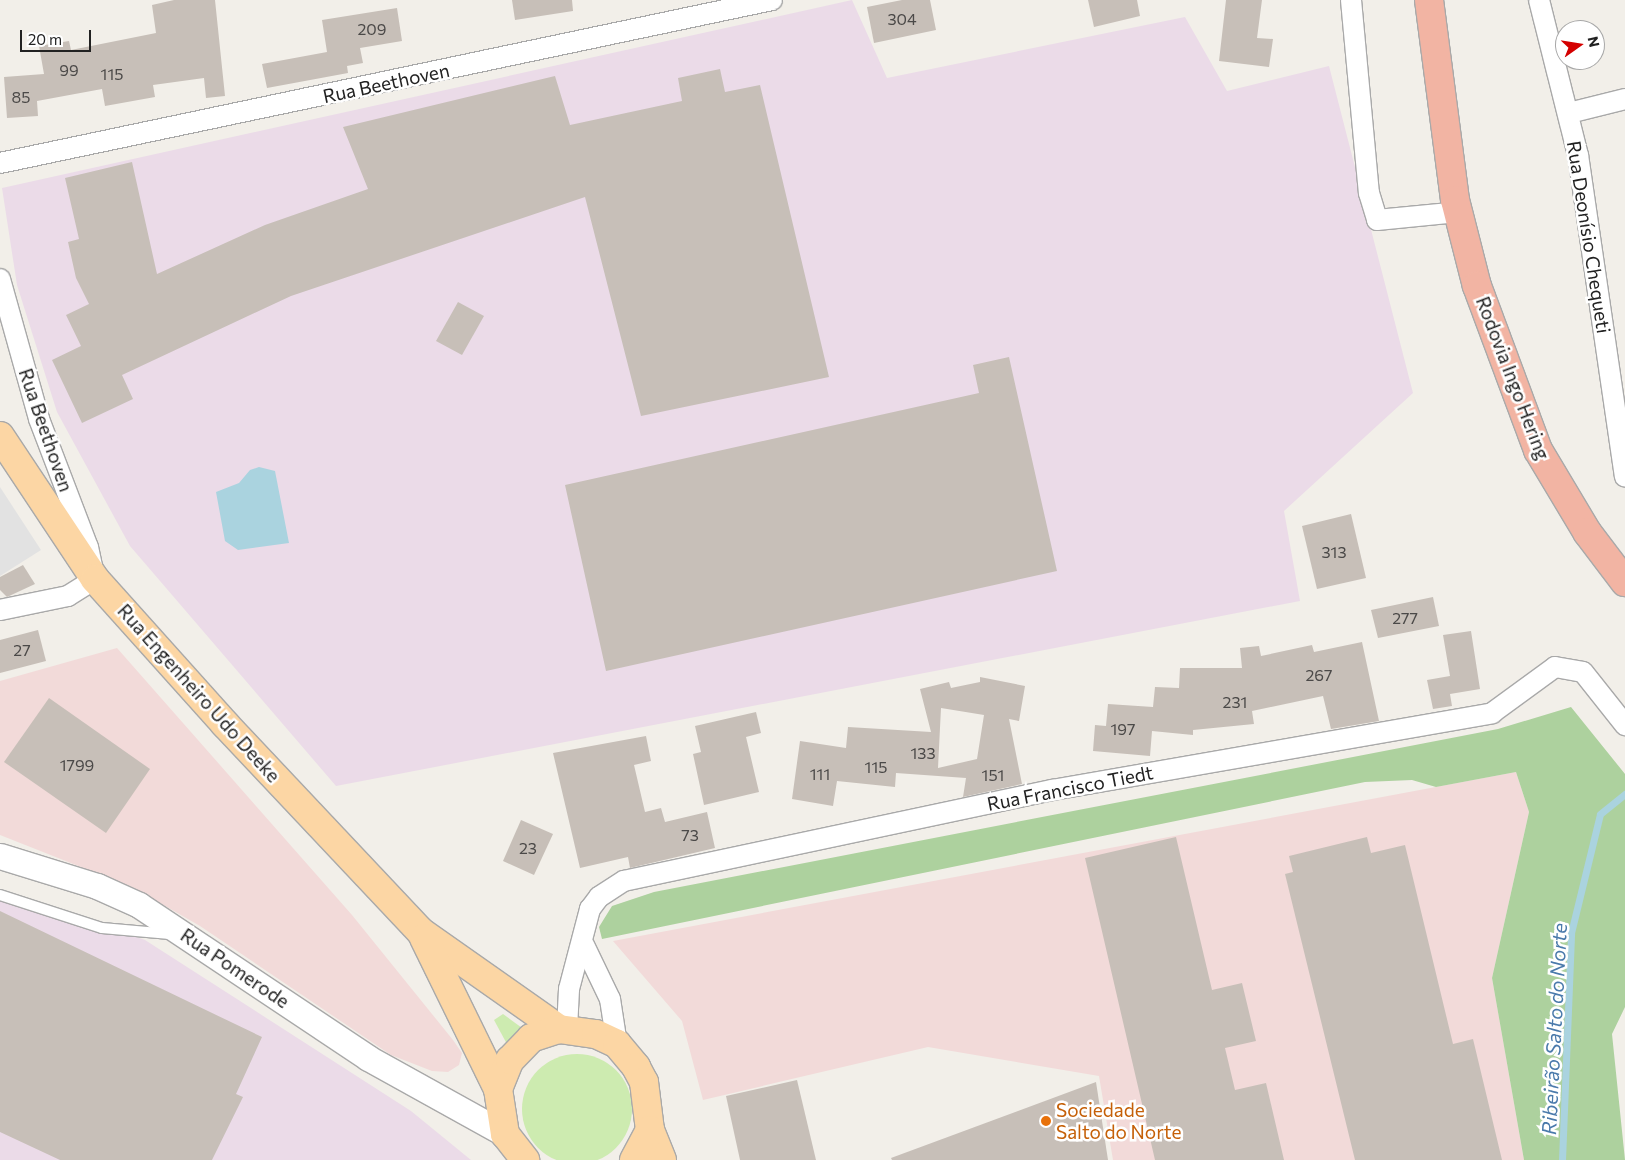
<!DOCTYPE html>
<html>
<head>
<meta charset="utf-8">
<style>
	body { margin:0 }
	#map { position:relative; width:1625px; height:1160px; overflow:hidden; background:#f2efe9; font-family:Commissioner,sans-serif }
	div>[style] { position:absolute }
	.commercial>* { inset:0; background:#f2dad9 }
	.industrial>* { inset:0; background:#ebdbe8 }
	.grass>* { inset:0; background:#cdebb0 }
	.round { border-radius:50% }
	.forest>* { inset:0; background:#add19e }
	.parking>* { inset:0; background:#e2e2e2 }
	.water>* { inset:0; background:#aad3df }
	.stream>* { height:7px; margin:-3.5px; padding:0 3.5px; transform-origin:3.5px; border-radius:3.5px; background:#aad3df }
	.building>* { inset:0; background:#c7bfb8 }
	.roads { filter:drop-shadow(1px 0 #a9a9a9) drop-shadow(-1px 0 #a9a9a9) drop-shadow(0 1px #a9a9a9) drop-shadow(0 -1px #a9a9a9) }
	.service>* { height:10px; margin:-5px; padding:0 5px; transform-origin:5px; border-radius:5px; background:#fff }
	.minor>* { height:20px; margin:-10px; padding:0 10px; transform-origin:10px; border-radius:10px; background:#fff }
	.tertiary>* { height:25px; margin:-12.5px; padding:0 12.5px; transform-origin:12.5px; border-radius:12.5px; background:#fff }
	.primary>* { height:28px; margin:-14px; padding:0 14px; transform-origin:14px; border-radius:14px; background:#fcd6a4 }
	.trunk>* { height:28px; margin:-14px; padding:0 14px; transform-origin:14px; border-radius:14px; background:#f2b4a3 }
	.dots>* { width:14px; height:14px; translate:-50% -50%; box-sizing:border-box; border:2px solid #fff; border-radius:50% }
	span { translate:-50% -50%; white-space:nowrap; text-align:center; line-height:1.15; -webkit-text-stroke:5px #fff; paint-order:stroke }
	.number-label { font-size:16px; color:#4b4948 }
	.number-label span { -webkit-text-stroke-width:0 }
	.street-label { font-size:19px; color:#222 }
	.food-label { font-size:19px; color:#c56008 }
	.left { translate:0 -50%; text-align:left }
	.water-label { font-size:20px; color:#4a7aab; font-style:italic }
	.north { position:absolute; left:1555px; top:20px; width:50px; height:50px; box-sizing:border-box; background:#fff; border:1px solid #a7a7a7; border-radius:50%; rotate:77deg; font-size:14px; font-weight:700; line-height:20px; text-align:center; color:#222 }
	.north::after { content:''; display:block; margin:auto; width:18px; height:22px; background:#d40000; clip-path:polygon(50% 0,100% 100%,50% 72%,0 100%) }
	.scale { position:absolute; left:20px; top:30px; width:71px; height:22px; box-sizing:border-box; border:2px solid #222; border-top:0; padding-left:6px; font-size:15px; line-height:18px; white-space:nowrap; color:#222; -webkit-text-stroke:4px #fff; paint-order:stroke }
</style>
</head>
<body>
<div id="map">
	<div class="commercial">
		<div style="clip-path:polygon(117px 648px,352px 915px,453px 1040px,462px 1053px,459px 1065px,448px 1072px,432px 1071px,391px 1055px,200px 926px,134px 888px,0 835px,0 681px)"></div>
		<div style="clip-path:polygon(1516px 772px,1529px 812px,1492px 978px,1524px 1160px,1113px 1160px,1099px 1076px,928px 1047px,703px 1100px,682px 1021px,613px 941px)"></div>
	</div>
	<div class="industrial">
		<div style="clip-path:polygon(852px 0,887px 78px,1185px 17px,1227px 91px,1329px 66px,1413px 393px,1284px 511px,1300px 601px,336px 786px,130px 546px,57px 412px,17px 285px,2px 188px)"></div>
		<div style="clip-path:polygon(0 891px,145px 940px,411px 1111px,471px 1160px,0 1160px)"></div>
	</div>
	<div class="grass">
		<div style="clip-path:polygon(503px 1014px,529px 1033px,508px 1046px,494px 1020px)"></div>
		<div class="round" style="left:522px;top:1054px;width:110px;height:110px"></div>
	</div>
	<div class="forest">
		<div style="clip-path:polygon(1571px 707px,1625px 774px,1625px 1007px,1612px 1034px,1625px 1160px,1524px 1160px,1492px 978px,1529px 812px,1516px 772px,1436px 787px,1412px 780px,1365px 782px,602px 939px,599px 927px,612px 906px,654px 892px,1498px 729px)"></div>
	</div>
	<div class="parking">
		<div style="clip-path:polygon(0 487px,41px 550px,0 576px)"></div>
	</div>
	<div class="water">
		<div style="clip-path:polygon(259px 467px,275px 471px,289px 543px,238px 550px,225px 541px,216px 492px,239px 483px,250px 470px)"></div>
	</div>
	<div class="stream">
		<div style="left:1562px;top:1160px;width:227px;rotate:-87.7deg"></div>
		<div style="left:1571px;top:933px;width:122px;rotate:-76.3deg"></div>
		<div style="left:1600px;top:814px;width:32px;rotate:-39deg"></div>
	</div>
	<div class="building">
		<div style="clip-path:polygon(174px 0,215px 0,225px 96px,206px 98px,204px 78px,153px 85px,155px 97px,105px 106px,102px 89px,37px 101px,38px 116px,7px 118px,4px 77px,44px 74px,39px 46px,69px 41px,71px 50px,156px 33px,152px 5px)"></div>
		<div style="clip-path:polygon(512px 0,572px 0,573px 11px,515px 20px)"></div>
		<div style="clip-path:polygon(902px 0,930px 0,936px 30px,874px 43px,867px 7px)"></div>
		<div style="clip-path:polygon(1088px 0,1137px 0,1140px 16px,1094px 27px)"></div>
		<div style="clip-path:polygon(1226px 0,1262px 0,1257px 38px,1273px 39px,1269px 67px,1219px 61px)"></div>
		<div style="clip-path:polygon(397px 8px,402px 41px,360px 48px,363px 63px,347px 66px,348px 73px,267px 88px,262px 64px,327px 52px,322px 20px)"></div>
		<div style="clip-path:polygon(720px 69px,725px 92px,760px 85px,829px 377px,641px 416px,585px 197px,291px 296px,122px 375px,133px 399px,82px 423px,52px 360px,81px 346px,66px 315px,89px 304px,76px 278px,68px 242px,79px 239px,65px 178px,132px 162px,157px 274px,265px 225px,368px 189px,343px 127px,555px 76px,570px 125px,682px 101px,678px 78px)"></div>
		<div style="clip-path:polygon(458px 302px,484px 316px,462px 355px,436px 341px)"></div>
		<div style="clip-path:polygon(1009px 357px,1057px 571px,606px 671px,565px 485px,979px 393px,973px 365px)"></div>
		<div style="clip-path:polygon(1351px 514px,1366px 578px,1317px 589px,1302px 526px)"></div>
		<div style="clip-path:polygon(23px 565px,35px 584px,7px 597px,0 590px,0 577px)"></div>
		<div style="clip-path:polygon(1433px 597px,1439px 626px,1378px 638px,1371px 610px)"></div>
		<div style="clip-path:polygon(38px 630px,46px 661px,0 673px,0 640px)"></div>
		<div style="clip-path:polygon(1471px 631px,1480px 689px,1450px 694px,1452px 706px,1433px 709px,1427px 680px,1450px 676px,1443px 635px)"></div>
		<div style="clip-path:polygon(1362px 642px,1379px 721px,1331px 729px,1323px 696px,1252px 711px,1254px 724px,1193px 730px,1193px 735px,1152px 731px,1150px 756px,1093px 751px,1095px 725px,1106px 726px,1108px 704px,1153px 707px,1155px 687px,1179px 688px,1180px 668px,1242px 668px,1240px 648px,1259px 646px,1261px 656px,1312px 645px,1314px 652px)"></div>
		<div style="clip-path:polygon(evenodd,980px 677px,1025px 686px,1019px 721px,1009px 719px,1022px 784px,963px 797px,966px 778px,896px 773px,895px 787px,837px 781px,833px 806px,792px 799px,800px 741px,846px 748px,848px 727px,931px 732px,920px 689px,949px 682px,951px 688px,980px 682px,980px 677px,941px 708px,984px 715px,977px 759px,938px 768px,941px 708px)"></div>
		<div style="clip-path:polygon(49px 698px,150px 769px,106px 833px,4px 762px)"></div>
		<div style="clip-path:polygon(756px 712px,761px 733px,746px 737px,759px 792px,704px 805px,693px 754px,701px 752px,695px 726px)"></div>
		<div style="clip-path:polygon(646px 736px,651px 761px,634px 765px,645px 812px,661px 808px,665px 822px,707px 812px,715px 848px,630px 868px,628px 857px,580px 868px,553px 753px)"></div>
		<div style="clip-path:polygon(521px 820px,553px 834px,534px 875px,503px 861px)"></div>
		<div style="clip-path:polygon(1176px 837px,1212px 990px,1242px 983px,1256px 1041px,1225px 1048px,1235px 1090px,1266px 1083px,1284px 1160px,1155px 1160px,1085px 858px)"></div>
		<div style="clip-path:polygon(1367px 837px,1371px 853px,1405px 845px,1453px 1044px,1473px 1039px,1502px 1160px,1355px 1160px,1285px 874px,1293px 872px,1289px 856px)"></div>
		<div style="clip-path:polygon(0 911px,262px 1037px,236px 1094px,243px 1097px,212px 1160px,60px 1160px,0 1132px)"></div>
		<div style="clip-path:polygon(797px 1080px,816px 1160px,740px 1160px,726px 1096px)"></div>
		<div style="clip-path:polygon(1096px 1082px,1108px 1160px,892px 1160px,891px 1158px)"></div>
	</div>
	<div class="roads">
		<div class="service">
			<div style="left:0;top:895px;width:107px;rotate:17.9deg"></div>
			<div style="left:102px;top:928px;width:68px;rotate:5deg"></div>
		</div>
		<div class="minor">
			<div style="left:1351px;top:0;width:194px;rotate:84.7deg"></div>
			<div style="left:1369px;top:193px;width:28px;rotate:73deg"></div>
			<div style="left:1377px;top:220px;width:81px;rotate:-5.6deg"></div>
			<div style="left:1539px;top:0;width:160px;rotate:75.9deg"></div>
			<div style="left:1578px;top:155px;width:325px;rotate:81.7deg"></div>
			<div style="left:1569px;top:113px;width:58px;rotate:-14deg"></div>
			<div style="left:0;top:163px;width:789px;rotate:-11.92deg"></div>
			<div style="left:0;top:279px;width:145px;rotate:74.4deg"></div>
			<div style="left:39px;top:419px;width:137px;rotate:69.1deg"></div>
			<div style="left:88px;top:547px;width:33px;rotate:78deg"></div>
			<div style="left:95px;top:579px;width:32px;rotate:148deg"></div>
			<div style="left:68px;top:596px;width:69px;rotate:168.4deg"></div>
			<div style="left:584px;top:945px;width:60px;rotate:64.3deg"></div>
			<div style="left:610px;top:999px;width:46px;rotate:81.2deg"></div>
			<div style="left:567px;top:1029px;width:40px;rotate:-87.1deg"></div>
			<div style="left:569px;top:989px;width:83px;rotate:-75.3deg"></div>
			<div style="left:590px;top:909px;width:15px;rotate:-53deg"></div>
			<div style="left:599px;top:897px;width:30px;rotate:-33deg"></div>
			<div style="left:624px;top:881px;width:439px;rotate:-12deg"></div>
			<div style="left:1053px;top:790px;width:446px;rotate:-9.9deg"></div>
			<div style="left:1492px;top:713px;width:78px;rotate:-36.1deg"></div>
			<div style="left:1555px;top:667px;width:28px;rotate:10deg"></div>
			<div style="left:1583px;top:672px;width:68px;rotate:51.6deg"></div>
		</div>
		<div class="tertiary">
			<div style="left:0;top:856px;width:102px;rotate:17.2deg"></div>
			<div style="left:97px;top:886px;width:46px;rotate:24.3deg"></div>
			<div style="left:139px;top:905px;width:275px;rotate:33.7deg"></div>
			<div style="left:368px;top:1058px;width:157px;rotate:29deg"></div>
		</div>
		<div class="primary">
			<div style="left:0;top:436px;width:172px;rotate:56.4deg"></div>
			<div style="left:95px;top:579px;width:195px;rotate:48.1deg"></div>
			<div style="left:225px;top:724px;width:286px;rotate:46.7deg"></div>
			<div style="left:421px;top:932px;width:169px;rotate:35.1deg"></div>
			<div style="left:424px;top:938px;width:168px;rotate:63.9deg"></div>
			<div style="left:498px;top:1089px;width:46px;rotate:81.2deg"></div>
			<div style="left:505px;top:1134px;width:33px;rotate:52deg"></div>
			<div style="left:498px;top:1089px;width:31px;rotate:-68deg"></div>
			<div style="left:510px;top:1060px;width:30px;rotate:-46deg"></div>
			<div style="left:531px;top:1038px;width:29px;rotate:-18deg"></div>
			<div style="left:559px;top:1029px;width:37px;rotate:8deg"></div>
			<div style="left:596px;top:1034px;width:23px;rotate:25deg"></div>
			<div style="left:617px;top:1044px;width:30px;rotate:50deg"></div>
			<div style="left:636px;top:1067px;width:17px;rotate:62deg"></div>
			<div style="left:644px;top:1082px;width:48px;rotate:82.9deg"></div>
			<div style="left:650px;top:1130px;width:32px;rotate:68deg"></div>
			<div style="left:634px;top:1160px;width:34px;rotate:-62deg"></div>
		</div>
		<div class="trunk">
			<div style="left:1429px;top:0;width:202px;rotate:82.6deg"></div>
			<div style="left:1455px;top:200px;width:89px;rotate:75.7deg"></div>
			<div style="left:1477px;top:286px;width:175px;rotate:69.6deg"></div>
			<div style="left:1538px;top:450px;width:96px;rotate:59.1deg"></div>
			<div style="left:1587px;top:532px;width:63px;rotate:52.8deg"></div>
		</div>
	</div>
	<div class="dots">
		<div style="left:1046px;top:1121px;background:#e8710a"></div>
	</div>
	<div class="number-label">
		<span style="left:902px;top:19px">304</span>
		<span style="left:372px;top:29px">209</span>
		<span style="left:69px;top:70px">99</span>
		<span style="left:112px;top:74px">115</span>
		<span style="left:21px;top:97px">85</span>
		<span style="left:1334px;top:552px">313</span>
		<span style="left:1405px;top:618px">277</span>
		<span style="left:22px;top:650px">27</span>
		<span style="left:1319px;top:675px">267</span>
		<span style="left:1235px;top:702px">231</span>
		<span style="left:1123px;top:729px">197</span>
		<span style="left:923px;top:753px">133</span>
		<span style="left:77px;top:765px">1799</span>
		<span style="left:876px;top:767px">115</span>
		<span style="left:820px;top:774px">111</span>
		<span style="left:993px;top:775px">151</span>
		<span style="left:690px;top:835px">73</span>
		<span style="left:528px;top:848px">23</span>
	</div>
	<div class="street-label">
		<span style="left:386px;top:83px;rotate:-12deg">Rua Beethoven</span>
		<span style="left:1589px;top:237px;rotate:81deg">Rua Deonísio Chequeti</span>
		<span style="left:1513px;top:378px;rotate:69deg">Rodovia Ingo Hering</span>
		<span style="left:46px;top:430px;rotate:71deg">Rua Beethoven</span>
		<span style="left:199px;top:693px;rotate:48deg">Rua Engenheiro Udo Deeke</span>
		<span style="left:1070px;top:788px;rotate:-11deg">Rua Francisco Tiedt</span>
		<span style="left:235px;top:968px;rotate:34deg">Rua Pomerode</span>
	</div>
	<div class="food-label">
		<span class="left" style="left:1056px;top:1121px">Sociedade<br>Salto do Norte</span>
	</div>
	<div class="water-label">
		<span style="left:1554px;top:1029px;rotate:-87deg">Ribeirão Salto do Norte</span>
	</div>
	<div class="north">N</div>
	<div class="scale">20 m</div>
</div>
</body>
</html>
